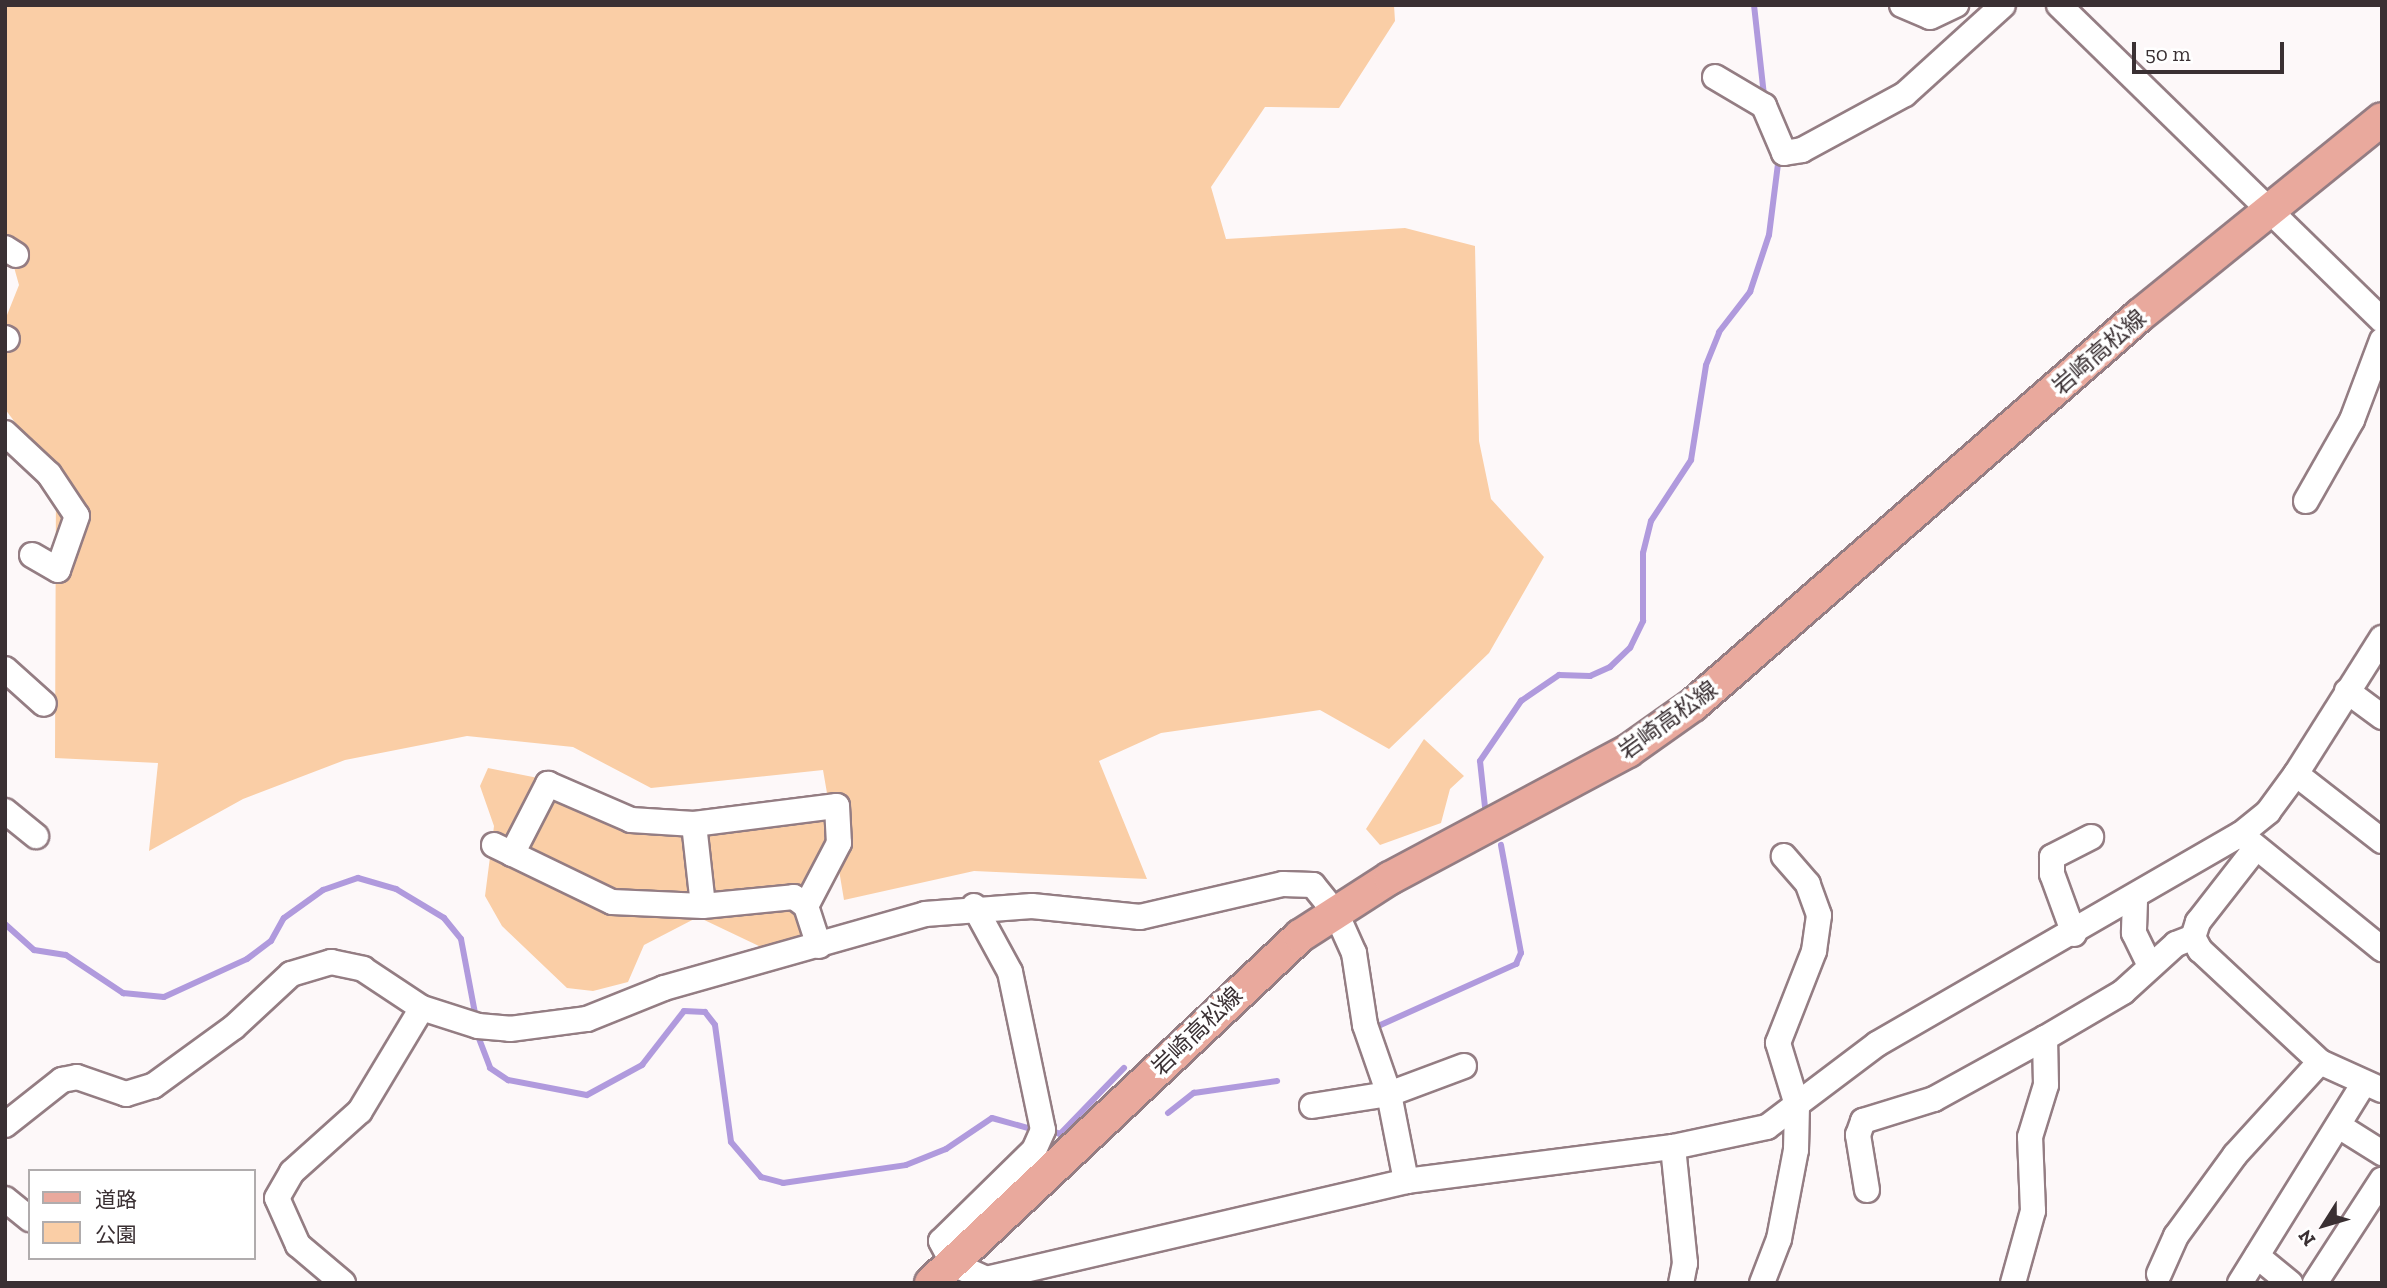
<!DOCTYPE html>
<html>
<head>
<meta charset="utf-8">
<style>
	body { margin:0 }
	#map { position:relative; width:2387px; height:1288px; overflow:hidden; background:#fdf8f9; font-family:"Zilla Slab","Noto Sans JP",serif }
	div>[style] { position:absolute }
	.green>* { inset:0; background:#facea6 }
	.stream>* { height:6px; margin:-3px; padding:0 3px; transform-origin:3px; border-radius:3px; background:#b09add }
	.roads { filter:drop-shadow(2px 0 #947d83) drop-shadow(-2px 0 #947d83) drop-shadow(0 2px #947d83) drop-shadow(0 -2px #947d83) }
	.minor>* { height:24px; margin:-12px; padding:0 12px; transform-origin:12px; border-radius:12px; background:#fff }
	.major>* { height:32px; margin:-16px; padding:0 16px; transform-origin:16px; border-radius:16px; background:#e9a99d }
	span { translate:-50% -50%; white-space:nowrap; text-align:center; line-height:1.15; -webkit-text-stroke:7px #fff; paint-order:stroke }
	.street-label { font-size:23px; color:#3a3033 }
	.frame { position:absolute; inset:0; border:7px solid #3a3033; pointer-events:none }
	.legend { position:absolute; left:28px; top:1169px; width:228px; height:91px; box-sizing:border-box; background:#fff; border:2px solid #b0acad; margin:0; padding:9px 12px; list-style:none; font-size:21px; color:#3a3033 }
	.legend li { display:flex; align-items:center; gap:14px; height:35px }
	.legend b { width:35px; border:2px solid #b0acad }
	.north { position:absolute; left:2289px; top:1190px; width:70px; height:70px; -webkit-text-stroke:5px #fff; paint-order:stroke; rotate:233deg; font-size:19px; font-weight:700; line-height:28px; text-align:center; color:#3a3033 }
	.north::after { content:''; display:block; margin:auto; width:24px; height:32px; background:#3a3033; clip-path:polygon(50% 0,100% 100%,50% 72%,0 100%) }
	.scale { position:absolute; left:2132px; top:42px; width:152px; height:32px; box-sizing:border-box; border:4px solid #3a3033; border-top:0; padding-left:9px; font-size:21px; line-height:24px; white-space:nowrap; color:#3a3033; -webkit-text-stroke:5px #fff; paint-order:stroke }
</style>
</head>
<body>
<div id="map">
	<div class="green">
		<div style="clip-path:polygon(5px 5px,1394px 5px,1395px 21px,1339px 108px,1265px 107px,1211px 187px,1226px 239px,1405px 228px,1475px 246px,1479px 441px,1491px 499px,1544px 557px,1489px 653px,1389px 749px,1320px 710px,1161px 733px,1099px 761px,1147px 879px,974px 871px,844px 900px,839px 870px,820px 908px,826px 929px,761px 947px,698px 917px,644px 945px,628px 982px,593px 991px,567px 988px,502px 926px,485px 896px,494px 826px,480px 786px,488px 768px,553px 781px,632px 812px,697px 817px,828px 799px,823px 770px,651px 788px,573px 747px,467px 736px,345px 760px,243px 799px,149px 851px,158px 763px,55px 758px,56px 477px,5px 409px,5px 320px,19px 285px,5px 235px)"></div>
		<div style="clip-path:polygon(1424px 739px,1464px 776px,1450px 789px,1441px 823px,1380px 845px,1366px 829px)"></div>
	</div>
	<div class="stream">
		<div style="left:1754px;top:5px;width:91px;rotate:83.7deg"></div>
		<div style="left:1485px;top:807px;width:46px;rotate:-96.2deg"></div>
		<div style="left:1480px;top:761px;width:73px;rotate:-55.7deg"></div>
		<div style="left:1521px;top:701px;width:46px;rotate:-34.4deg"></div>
		<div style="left:1559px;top:675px;width:31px;rotate:2deg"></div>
		<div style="left:1590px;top:676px;width:22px;rotate:-24deg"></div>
		<div style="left:1610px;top:667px;width:28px;rotate:-44deg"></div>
		<div style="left:1630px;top:648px;width:30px;rotate:-64deg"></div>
		<div style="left:1643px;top:621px;width:68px;rotate:-90deg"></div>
		<div style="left:1643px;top:553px;width:33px;rotate:-76deg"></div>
		<div style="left:1651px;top:521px;width:73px;rotate:-56.7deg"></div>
		<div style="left:1691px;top:460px;width:96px;rotate:-81deg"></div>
		<div style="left:1706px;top:365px;width:35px;rotate:-68deg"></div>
		<div style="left:1719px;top:332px;width:51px;rotate:-52.2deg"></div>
		<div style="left:1750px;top:292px;width:60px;rotate:-71.6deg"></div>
		<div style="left:1769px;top:235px;width:72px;rotate:-82.8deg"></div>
		<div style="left:5px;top:924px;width:39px;rotate:42deg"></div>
		<div style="left:34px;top:950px;width:32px;rotate:9deg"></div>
		<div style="left:66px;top:955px;width:69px;rotate:33.7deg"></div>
		<div style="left:123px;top:993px;width:41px;rotate:5.6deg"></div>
		<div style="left:164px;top:997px;width:91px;rotate:-24.6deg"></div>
		<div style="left:247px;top:959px;width:30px;rotate:-37deg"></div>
		<div style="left:271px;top:941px;width:26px;rotate:-61deg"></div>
		<div style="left:284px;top:918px;width:48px;rotate:-35.7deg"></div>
		<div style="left:323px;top:890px;width:37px;rotate:-19deg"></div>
		<div style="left:358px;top:878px;width:40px;rotate:16deg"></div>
		<div style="left:396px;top:889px;width:56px;rotate:31.1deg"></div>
		<div style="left:444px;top:918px;width:27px;rotate:51deg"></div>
		<div style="left:461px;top:939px;width:75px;rotate:79.3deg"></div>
		<div style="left:1376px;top:1027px;width:154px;rotate:-24.2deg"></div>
		<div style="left:1516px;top:964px;width:12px;rotate:-66deg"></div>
		<div style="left:1521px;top:953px;width:110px;rotate:-100.5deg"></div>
		<div style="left:478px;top:1036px;width:34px;rotate:69deg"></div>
		<div style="left:490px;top:1068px;width:22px;rotate:34deg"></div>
		<div style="left:508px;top:1080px;width:80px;rotate:10.8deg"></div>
		<div style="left:587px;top:1095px;width:63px;rotate:-28.6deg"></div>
		<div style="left:642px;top:1065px;width:68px;rotate:-52.1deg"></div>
		<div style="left:684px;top:1011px;width:21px;rotate:3deg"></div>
		<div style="left:705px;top:1012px;width:16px;rotate:52deg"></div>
		<div style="left:715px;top:1025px;width:118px;rotate:82.2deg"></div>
		<div style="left:731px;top:1142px;width:46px;rotate:49.4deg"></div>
		<div style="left:761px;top:1177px;width:23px;rotate:15deg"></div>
		<div style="left:783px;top:1183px;width:124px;rotate:-8.3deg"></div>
		<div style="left:906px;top:1165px;width:43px;rotate:-21.8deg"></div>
		<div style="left:946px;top:1149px;width:55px;rotate:-34deg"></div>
		<div style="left:992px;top:1118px;width:45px;rotate:15.6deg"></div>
		<div style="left:1168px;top:1113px;width:33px;rotate:-38deg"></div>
		<div style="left:1194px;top:1093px;width:84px;rotate:-8.2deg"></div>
		<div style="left:1050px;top:1130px;width:11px;rotate:22deg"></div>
		<div style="left:1060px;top:1134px;width:92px;rotate:-45.9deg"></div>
	</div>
	<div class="roads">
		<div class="minor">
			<div style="left:1902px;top:5px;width:30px;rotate:23deg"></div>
			<div style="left:1930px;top:17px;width:29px;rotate:-25deg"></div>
			<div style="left:2059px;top:5px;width:451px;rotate:44.3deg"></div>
			<div style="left:1715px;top:77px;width:57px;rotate:30.6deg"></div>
			<div style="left:1764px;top:106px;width:51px;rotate:66.9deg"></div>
			<div style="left:1784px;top:153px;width:18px;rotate:-9deg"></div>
			<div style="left:1802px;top:150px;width:117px;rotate:-28.5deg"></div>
			<div style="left:1905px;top:94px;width:132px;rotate:-42.2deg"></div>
			<div style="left:5px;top:248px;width:13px;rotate:32deg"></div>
			<div style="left:5px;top:338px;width:2px;rotate:27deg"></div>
			<div style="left:5px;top:433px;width:60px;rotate:43deg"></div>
			<div style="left:49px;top:474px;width:50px;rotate:56.3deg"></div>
			<div style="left:77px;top:516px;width:57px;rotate:109.4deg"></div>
			<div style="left:58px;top:570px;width:30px;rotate:-150deg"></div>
			<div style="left:2306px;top:501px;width:93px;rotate:-60.4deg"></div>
			<div style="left:2352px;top:420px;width:85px;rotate:-69.4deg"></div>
			<div style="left:5px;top:669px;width:52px;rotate:41.9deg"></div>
			<div style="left:2347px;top:691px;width:44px;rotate:36.6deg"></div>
			<div style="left:2296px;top:774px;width:109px;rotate:37.9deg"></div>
			<div style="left:5px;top:811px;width:40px;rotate:39deg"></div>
			<div style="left:694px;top:824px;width:82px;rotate:83.7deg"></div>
			<div style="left:2244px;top:837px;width:178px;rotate:39.1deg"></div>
			<div style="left:494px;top:845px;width:131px;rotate:25.8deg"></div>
			<div style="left:612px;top:902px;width:91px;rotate:2.5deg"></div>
			<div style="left:703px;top:906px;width:91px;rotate:-5.6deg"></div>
			<div style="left:794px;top:897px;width:15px;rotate:37deg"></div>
			<div style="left:806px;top:906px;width:42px;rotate:72deg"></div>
			<div style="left:2255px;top:849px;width:93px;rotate:128deg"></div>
			<div style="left:2198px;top:922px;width:16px;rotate:108deg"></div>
			<div style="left:2193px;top:937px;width:15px;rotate:62deg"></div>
			<div style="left:2200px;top:950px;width:164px;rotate:43deg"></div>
			<div style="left:2320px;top:1062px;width:68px;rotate:24.3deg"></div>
			<div style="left:512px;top:854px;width:79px;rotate:-62.8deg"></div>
			<div style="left:548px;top:784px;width:90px;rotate:23.4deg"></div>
			<div style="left:631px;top:820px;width:63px;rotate:3.6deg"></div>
			<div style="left:694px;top:824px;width:144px;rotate:-7.2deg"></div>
			<div style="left:837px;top:806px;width:37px;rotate:87deg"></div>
			<div style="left:839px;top:843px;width:71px;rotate:117.6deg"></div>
			<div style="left:2135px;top:901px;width:32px;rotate:92deg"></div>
			<div style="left:2134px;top:933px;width:37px;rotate:64deg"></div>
			<div style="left:974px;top:906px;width:75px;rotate:61.4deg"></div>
			<div style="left:1010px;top:972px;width:161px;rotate:78.2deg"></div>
			<div style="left:1043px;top:1130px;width:22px;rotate:114deg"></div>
			<div style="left:1034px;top:1150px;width:130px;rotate:135.6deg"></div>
			<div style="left:941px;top:1241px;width:26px;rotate:62deg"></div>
			<div style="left:953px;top:1264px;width:36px;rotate:24deg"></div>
			<div style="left:986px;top:1279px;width:431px;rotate:-13.1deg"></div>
			<div style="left:1406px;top:1181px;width:269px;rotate:-7.3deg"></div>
			<div style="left:1673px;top:1147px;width:96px;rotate:-12deg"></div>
			<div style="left:1767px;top:1127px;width:138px;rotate:-37deg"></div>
			<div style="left:1877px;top:1044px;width:420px;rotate:-30deg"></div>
			<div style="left:2241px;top:834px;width:35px;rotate:-39deg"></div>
			<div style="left:2268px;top:812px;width:47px;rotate:-53.6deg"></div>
			<div style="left:2296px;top:774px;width:161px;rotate:-57.7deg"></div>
			<div style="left:2074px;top:934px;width:64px;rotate:-110.1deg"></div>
			<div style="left:2052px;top:874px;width:17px;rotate:-90deg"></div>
			<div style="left:2052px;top:857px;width:44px;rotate:-27.1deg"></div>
			<div style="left:1312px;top:1106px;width:78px;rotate:-8.9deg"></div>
			<div style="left:1389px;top:1094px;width:80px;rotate:-20.5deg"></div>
			<div style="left:5px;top:1125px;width:73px;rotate:-38.3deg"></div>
			<div style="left:62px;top:1080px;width:15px;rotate:-11deg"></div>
			<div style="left:77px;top:1077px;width:52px;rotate:19.1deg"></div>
			<div style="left:126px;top:1094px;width:28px;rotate:-17deg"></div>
			<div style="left:153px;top:1086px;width:100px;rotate:-36.1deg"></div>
			<div style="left:234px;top:1027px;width:78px;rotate:-42.9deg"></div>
			<div style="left:291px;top:974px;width:42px;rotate:-16.7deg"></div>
			<div style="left:331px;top:962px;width:33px;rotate:12deg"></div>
			<div style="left:363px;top:969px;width:71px;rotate:33.5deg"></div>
			<div style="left:422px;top:1008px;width:59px;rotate:17.8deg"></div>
			<div style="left:478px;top:1026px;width:32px;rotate:5deg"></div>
			<div style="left:510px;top:1029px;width:78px;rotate:-7.4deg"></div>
			<div style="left:587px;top:1019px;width:83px;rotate:-21.9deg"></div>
			<div style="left:664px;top:988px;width:271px;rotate:-15.8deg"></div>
			<div style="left:925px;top:914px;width:107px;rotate:-4.3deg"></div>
			<div style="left:1032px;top:906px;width:109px;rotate:5.8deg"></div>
			<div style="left:1140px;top:917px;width:147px;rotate:-13deg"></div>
			<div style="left:1283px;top:884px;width:30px;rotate:2deg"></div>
			<div style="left:1313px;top:885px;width:36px;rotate:51deg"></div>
			<div style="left:1336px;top:913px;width:44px;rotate:65.8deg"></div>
			<div style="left:1354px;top:953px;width:73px;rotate:81.3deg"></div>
			<div style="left:1365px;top:1025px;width:73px;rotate:70.8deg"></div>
			<div style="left:1389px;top:1094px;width:89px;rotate:78.9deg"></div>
			<div style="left:2339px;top:1126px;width:51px;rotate:32.1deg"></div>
			<div style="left:1673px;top:1147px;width:117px;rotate:84.1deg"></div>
			<div style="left:1685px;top:1263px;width:20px;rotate:101deg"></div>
			<div style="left:1867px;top:1190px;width:56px;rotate:-99.3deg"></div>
			<div style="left:1858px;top:1135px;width:15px;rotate:-70deg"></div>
			<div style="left:1863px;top:1121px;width:74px;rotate:-17.2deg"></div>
			<div style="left:1934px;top:1099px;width:127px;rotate:-28.8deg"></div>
			<div style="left:2045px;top:1038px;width:91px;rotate:-30.5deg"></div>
			<div style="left:2123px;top:992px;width:72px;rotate:-42.2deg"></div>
			<div style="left:2176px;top:944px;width:18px;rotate:-22deg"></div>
			<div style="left:5px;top:1199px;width:32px;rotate:39deg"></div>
			<div style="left:2257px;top:1256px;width:43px;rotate:39.3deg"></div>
			<div style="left:2159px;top:1274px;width:42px;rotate:-65.9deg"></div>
			<div style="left:2176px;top:1236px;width:100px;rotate:-53.9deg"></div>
			<div style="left:2235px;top:1155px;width:126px;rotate:-47.6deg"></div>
			<div style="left:343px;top:1283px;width:59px;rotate:-139.8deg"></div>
			<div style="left:298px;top:1245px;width:51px;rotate:-114.1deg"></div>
			<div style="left:277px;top:1198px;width:30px;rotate:-60deg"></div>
			<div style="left:292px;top:1172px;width:91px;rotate:-41.9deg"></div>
			<div style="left:360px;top:1111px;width:120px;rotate:-59deg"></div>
			<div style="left:1762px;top:1283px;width:47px;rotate:-68.9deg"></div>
			<div style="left:1779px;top:1239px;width:91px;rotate:-79.2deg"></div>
			<div style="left:1796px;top:1150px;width:45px;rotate:-88.7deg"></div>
			<div style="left:1797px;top:1105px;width:65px;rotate:-107deg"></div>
			<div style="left:1778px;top:1043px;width:99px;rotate:-68.6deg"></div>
			<div style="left:1814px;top:951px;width:36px;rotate:-82deg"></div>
			<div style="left:1819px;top:915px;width:33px;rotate:-110deg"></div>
			<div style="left:1808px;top:884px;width:37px;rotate:-131deg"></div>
			<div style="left:2013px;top:1283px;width:75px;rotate:-74.5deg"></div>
			<div style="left:2033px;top:1211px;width:74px;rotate:-92.3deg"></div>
			<div style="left:2030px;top:1137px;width:54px;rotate:-72.9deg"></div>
			<div style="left:2046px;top:1085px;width:47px;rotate:-91.2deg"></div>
			<div style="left:2240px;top:1283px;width:235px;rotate:-58.2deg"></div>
			<div style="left:2315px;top:1283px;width:123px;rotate:-57deg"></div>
		</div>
		<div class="major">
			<div style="left:931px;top:1283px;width:507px;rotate:-43.24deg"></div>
			<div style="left:1300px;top:936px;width:107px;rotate:-32.8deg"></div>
			<div style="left:1390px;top:878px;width:270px;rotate:-28.1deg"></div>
			<div style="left:1628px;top:751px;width:80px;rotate:-35.3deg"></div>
			<div style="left:1693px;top:705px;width:593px;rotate:-41.1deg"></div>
			<div style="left:2140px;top:315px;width:311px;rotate:-39deg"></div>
		</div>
	</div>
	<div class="street-label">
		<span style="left:2099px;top:352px;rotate:-41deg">岩崎高松線</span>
		<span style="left:1668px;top:720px;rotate:-36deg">岩崎高松線</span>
		<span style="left:1197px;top:1031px;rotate:-44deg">岩崎高松線</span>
	</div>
	<div class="frame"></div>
	<ul class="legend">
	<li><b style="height:9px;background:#e9a99d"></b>道路</li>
	<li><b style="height:19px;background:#facea6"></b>公園</li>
	</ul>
	<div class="north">N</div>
	<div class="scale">50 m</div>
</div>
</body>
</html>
